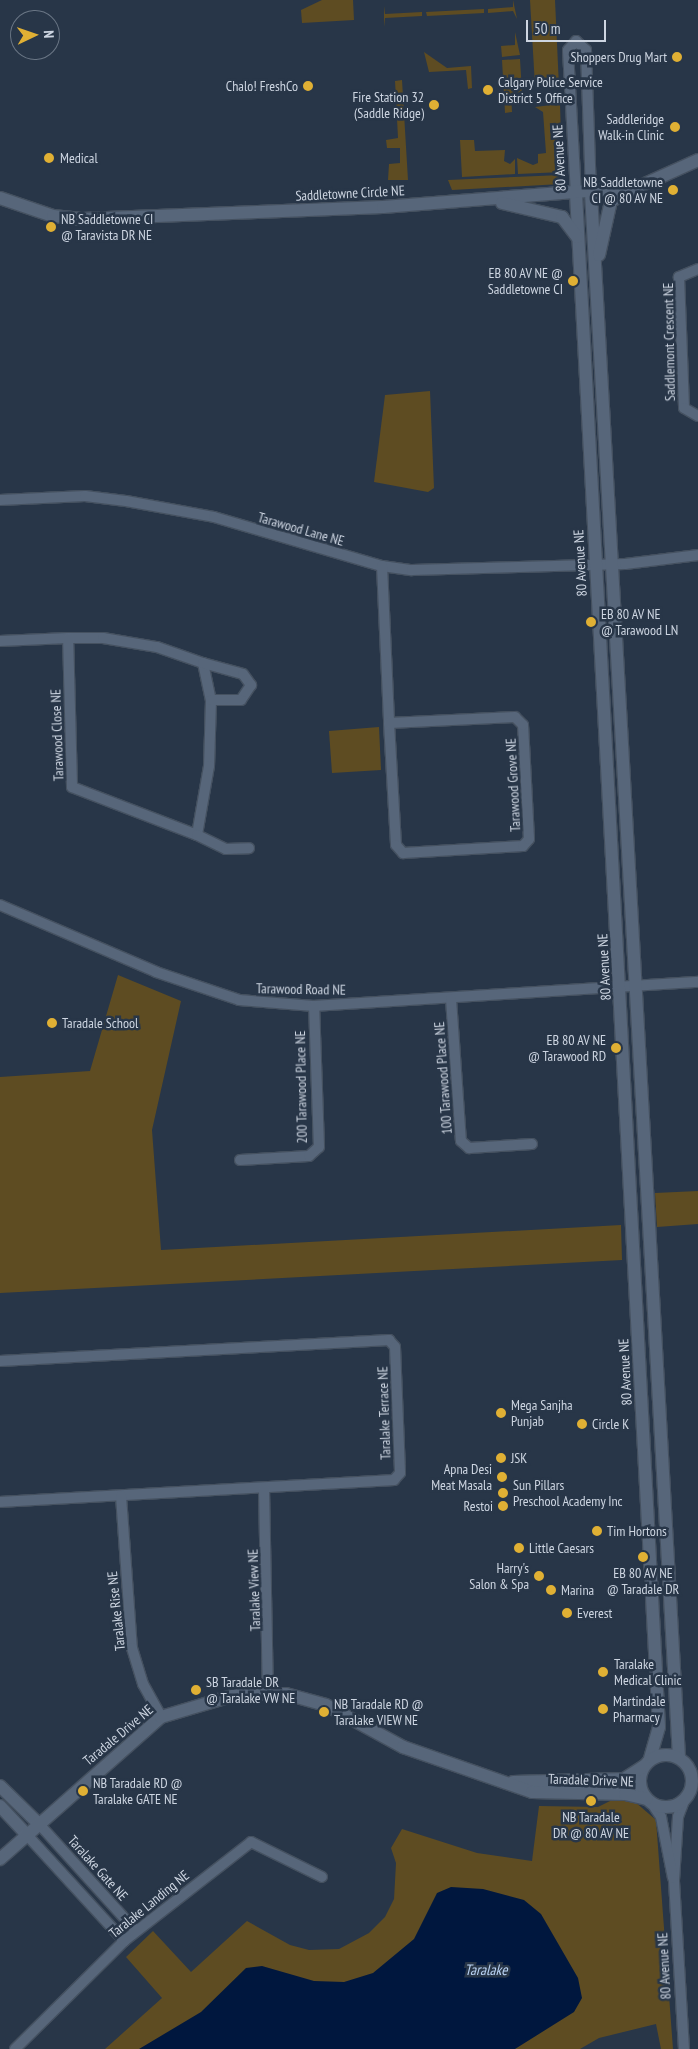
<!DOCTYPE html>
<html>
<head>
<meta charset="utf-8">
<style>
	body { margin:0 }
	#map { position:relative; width:698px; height:2049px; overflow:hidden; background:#283648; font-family:"PT Sans Narrow",sans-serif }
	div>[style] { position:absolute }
	.green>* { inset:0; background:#5e4c22 }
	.water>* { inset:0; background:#00173e }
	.roads { filter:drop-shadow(1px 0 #455160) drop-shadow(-1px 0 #455160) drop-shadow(0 1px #455160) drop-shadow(0 -1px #455160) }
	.street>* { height:10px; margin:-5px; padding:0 5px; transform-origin:5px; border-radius:5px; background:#57667a }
	.secondary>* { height:12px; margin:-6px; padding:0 6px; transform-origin:6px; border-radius:6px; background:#57667a }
	.secondary>.ring { margin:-6px; padding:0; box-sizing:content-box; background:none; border:12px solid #57667a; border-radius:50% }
	.dots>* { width:14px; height:14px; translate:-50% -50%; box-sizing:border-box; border:2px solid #283648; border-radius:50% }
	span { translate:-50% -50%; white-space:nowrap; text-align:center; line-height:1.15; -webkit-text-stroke:5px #283648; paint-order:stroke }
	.poi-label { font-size:14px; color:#cdd5e1 }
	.right { translate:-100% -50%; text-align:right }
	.left { translate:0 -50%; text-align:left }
	.street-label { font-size:14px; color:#cdd5e1 }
	.water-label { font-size:15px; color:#b9d2f3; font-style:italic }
	.north { position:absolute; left:10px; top:10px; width:50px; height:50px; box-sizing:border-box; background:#283648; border:1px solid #6a7685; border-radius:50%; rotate:87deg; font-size:14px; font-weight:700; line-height:20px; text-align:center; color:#cdd5e1 }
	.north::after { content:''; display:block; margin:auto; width:18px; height:22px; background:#e0b034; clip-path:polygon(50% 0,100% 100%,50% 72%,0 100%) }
	.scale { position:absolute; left:526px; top:20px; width:80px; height:22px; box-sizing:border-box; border:2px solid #cdd5e1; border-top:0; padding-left:6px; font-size:15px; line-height:18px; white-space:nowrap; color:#cdd5e1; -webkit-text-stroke:4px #283648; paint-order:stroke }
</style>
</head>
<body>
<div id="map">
	<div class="green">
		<div style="clip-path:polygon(322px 0,353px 0,354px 20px,302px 23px,301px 10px)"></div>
		<div style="clip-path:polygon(513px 0,517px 19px,513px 11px,488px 13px,488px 9px,513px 7px)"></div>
		<div style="clip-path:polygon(530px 0,555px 0,559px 87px,535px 86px)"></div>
		<div style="clip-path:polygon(384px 6px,385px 14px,422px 12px,422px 16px,385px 18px,384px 27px)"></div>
		<div style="clip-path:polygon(484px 9px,484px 13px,427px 16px,426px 12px)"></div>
		<div style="clip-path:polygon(515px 32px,520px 55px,502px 57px,501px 46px,515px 45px)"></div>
		<div style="clip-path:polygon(424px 52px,447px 68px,471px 66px,472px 88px,468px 89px,466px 70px,429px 72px)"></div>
		<div style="clip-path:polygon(520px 59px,522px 92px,511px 93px,512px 112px,505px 113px,502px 60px)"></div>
		<div style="clip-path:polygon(402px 80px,408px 180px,388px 180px,389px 164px,400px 163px,400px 148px,387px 148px,386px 140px,398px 138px,395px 81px)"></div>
		<div style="clip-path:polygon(560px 104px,562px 172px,518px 174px,517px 158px,533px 165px,538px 163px,538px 154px,546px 153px,543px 112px,535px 107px)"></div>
		<div style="clip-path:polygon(460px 140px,474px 140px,475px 151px,505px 150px,504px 161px,510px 164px,515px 159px,515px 174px,462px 177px)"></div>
		<div style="clip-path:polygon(562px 175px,561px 184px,452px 190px,448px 180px)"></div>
		<div style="clip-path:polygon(430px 391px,434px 488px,428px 492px,374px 482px,385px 395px)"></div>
		<div style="clip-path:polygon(379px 727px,381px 770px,332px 773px,329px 731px)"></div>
		<div style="clip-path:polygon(118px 975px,181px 1001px,152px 1130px,161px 1250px,621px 1225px,622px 1260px,0 1293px,0 1077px,90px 1071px)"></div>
		<div style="clip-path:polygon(698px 1191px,698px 1224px,657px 1227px,655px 1193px)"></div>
		<div style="clip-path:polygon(616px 1798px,634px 1801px,656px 1820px,673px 2049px,661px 2049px,656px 2024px,599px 2038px,580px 2049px,105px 2049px,162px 1998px,126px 1957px,153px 1931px,191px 1972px,247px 1921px,290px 1945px,309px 1950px,339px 1949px,369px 1933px,385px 1917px,394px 1899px,396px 1863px,391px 1848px,402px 1829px,477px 1853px,532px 1861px,539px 1806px,598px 1807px)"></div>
	</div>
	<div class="water">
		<div style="clip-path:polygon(451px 1887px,483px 1889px,524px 1900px,541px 1914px,578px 1978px,582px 1998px,574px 2012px,515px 2049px,139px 2049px,201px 2012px,246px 1968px,262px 1966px,314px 1981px,344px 1982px,373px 1973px,414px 1939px,437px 1893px)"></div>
	</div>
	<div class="roads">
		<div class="street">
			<div style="left:576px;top:194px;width:144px;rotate:-93.2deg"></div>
			<div style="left:568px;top:50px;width:12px;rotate:-48deg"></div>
			<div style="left:576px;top:41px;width:13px;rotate:42deg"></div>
			<div style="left:586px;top:50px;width:143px;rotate:88deg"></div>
			<div style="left:698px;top:269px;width:21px;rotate:157deg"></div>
			<div style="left:679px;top:277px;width:131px;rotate:87.8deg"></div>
			<div style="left:684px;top:408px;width:16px;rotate:30deg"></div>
			<div style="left:0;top:500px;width:85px;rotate:-2.7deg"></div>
			<div style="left:85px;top:496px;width:41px;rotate:7deg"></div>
			<div style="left:126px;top:501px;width:89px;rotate:10.3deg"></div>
			<div style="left:214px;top:517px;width:175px;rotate:16.3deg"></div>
			<div style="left:382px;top:566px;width:30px;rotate:8deg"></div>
			<div style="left:412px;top:570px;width:213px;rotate:-1.6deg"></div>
			<div style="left:625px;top:564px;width:74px;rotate:-7deg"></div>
			<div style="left:382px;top:566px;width:157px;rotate:87.4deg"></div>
			<div style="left:389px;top:723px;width:122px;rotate:86.7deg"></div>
			<div style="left:396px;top:845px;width:11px;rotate:49deg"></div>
			<div style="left:403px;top:853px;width:120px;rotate:-3.3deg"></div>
			<div style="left:523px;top:846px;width:9px;rotate:-49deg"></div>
			<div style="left:529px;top:839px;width:114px;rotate:-93deg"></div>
			<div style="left:523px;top:725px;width:11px;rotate:-135deg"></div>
			<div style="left:515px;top:717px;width:126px;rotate:177.3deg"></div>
			<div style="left:0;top:641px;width:68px;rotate:-2.5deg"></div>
			<div style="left:68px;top:638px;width:35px"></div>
			<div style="left:103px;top:638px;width:55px;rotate:9.5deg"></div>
			<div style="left:157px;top:647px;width:49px;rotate:19.2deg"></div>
			<div style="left:203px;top:663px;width:38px;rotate:78deg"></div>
			<div style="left:211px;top:700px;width:66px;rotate:91.7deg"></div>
			<div style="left:209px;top:766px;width:70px;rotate:99.9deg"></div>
			<div style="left:197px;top:835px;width:134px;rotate:-159deg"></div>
			<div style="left:72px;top:787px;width:149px;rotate:-91.5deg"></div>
			<div style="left:203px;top:663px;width:41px;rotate:15.4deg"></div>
			<div style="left:243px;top:674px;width:14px;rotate:54deg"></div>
			<div style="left:251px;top:685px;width:18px;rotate:124deg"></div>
			<div style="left:241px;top:700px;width:30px;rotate:180deg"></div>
			<div style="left:197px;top:835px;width:32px;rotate:26deg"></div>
			<div style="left:226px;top:849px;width:23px;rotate:-2deg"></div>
			<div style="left:0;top:905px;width:170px;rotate:23.2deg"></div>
			<div style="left:156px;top:972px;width:88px;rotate:18.6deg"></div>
			<div style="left:239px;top:1000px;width:75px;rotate:4.6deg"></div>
			<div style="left:314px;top:1006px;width:385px;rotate:-3.6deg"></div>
			<div style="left:451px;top:999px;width:142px;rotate:86deg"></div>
			<div style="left:461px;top:1141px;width:11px;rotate:41deg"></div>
			<div style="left:469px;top:1148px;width:63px;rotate:-3.6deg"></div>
			<div style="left:240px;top:1160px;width:69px;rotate:-3.3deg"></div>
			<div style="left:309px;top:1156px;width:13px;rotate:-42deg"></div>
			<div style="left:319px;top:1147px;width:141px;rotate:-92deg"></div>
			<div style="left:0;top:1361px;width:390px;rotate:-3.1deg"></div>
			<div style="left:389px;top:1340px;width:9px;rotate:49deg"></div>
			<div style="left:395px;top:1347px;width:126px;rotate:87.7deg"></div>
			<div style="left:400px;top:1473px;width:9px;rotate:131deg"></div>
			<div style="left:394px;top:1480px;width:395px;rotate:176.8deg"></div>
			<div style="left:264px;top:1488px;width:203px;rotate:88.9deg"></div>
			<div style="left:121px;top:1496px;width:152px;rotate:85.9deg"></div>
			<div style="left:132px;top:1648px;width:38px;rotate:73deg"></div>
			<div style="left:143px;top:1684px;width:38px;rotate:61deg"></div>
			<div style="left:684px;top:1801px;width:17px;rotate:111deg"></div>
			<div style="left:678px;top:1817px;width:64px;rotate:93.6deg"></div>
			<div style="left:674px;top:1881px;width:168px;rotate:86.6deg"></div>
			<div style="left:651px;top:1802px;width:18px;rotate:56deg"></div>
			<div style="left:661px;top:1817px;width:62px;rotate:78.9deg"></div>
			<div style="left:39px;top:1824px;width:144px;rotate:47.8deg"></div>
			<div style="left:27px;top:1835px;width:144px;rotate:47.5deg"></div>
			<div style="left:15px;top:2049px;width:153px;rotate:-44.7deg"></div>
			<div style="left:124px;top:1941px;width:161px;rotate:-37.9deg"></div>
			<div style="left:251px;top:1842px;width:79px;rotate:26.2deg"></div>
		</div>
		<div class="secondary">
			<div style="left:591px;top:193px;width:1567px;rotate:86.78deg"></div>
			<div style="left:576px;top:194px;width:1535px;rotate:86.9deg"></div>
			<div style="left:659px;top:1727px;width:35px;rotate:106deg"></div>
			<div style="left:0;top:198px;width:56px;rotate:18.8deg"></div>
			<div style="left:53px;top:216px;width:29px;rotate:6deg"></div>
			<div style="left:82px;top:219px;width:301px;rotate:-2.3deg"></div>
			<div style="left:383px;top:207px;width:256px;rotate:-4.5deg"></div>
			<div style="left:638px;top:187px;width:66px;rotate:-24.2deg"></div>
			<div style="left:502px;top:203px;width:62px;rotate:13.1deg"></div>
			<div style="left:562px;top:217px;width:25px;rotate:53deg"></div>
			<div style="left:599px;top:255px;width:55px;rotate:-77.5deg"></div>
			<div style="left:611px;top:201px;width:20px;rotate:-27deg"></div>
			<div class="ring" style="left:640px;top:1755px;width:40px;height:40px"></div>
			<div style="left:513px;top:1782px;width:111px;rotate:-1.5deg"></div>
			<div style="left:624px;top:1779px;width:24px;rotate:-33deg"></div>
			<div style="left:0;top:1786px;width:54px;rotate:44.3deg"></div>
			<div style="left:0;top:1806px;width:40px;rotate:47deg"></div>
			<div style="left:0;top:1859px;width:215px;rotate:-41.4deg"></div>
			<div style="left:161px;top:1717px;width:80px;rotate:-16.6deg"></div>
			<div style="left:238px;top:1694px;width:48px"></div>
			<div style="left:286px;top:1694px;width:41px;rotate:15.4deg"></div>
			<div style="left:326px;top:1705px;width:88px;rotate:28.6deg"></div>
			<div style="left:403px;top:1747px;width:137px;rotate:19.2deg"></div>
			<div style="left:532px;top:1792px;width:93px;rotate:1.2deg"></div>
			<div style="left:625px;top:1794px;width:22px;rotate:13deg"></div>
		</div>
	</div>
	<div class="dots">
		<div style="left:677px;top:57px;background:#e0b034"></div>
		<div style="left:308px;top:86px;background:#e0b034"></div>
		<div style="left:488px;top:90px;background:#e0b034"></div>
		<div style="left:434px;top:105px;background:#e0b034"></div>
		<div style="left:675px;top:127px;background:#e0b034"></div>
		<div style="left:49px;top:158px;background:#e0b034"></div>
		<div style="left:673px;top:190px;background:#e0b034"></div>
		<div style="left:51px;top:227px;background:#e0b034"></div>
		<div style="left:573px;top:281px;background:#e0b034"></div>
		<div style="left:591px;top:622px;background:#e0b034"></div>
		<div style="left:52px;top:1023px;background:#e0b034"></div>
		<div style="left:616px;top:1048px;background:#e0b034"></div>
		<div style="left:501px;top:1413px;background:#e0b034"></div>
		<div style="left:582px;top:1424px;background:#e0b034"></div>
		<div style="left:501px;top:1458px;background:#e0b034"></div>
		<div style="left:502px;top:1477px;background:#e0b034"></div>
		<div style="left:503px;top:1493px;background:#e0b034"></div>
		<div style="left:503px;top:1506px;background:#e0b034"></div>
		<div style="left:597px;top:1531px;background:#e0b034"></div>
		<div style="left:519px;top:1548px;background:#e0b034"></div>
		<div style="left:643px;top:1557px;background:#e0b034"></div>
		<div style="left:539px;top:1576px;background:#e0b034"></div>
		<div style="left:551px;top:1590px;background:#e0b034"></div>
		<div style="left:567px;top:1613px;background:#e0b034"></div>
		<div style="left:603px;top:1672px;background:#e0b034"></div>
		<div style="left:196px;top:1690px;background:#e0b034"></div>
		<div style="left:603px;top:1709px;background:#e0b034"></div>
		<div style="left:324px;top:1712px;background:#e0b034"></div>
		<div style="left:83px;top:1791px;background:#e0b034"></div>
		<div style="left:591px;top:1801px;background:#e0b034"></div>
	</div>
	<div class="poi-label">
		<span class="right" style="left:667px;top:57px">Shoppers Drug Mart</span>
		<span class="left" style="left:498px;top:90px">Calgary Police Service<br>District 5 Office</span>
		<span class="right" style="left:298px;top:86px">Chalo! FreshCo</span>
		<span class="right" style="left:424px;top:105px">Fire Station 32<br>(Saddle Ridge)</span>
		<span class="right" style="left:664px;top:127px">Saddleridge<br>Walk-in Clinic</span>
		<span class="left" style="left:60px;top:158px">Medical</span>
		<span class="right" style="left:663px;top:190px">NB Saddletowne<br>CI @ 80 AV NE</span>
		<span class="left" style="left:61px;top:227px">NB Saddletowne CI<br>@ Taravista DR NE</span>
		<span class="right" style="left:563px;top:281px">EB 80 AV NE @<br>Saddletowne CI</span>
		<span class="left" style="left:601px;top:622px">EB 80 AV NE<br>@ Tarawood LN</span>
		<span class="left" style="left:62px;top:1023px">Taradale School</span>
		<span class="right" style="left:606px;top:1048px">EB 80 AV NE<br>@ Tarawood RD</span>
		<span class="left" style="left:511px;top:1413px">Mega Sanjha<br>Punjab</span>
		<span class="left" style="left:592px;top:1424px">Circle K</span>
		<span class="left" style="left:511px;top:1458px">JSK</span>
		<span class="right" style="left:492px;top:1477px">Apna Desi<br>Meat Masala</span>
		<span class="left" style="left:513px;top:1493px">Sun Pillars<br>Preschool Academy Inc</span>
		<span class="right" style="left:493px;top:1506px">Restoi</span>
		<span class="left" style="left:607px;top:1531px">Tim Hortons</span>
		<span class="left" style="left:529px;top:1548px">Little Caesars</span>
		<span class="right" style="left:529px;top:1576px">Harry's<br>Salon &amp; Spa</span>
		<span style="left:643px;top:1581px">EB 80 AV NE<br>@ Taradale DR</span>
		<span class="left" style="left:561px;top:1590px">Marina</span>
		<span class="left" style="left:577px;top:1613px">Everest</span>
		<span class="left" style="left:614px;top:1672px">Taralake<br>Medical Clinic</span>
		<span class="left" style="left:206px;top:1690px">SB Taradale DR<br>@ Taralake VW NE</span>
		<span class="left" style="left:613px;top:1709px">Martindale<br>Pharmacy</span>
		<span class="left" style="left:334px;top:1712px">NB Taradale RD @<br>Taralake VIEW NE</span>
		<span class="left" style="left:93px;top:1791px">NB Taradale RD @<br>Taralake GATE NE</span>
		<span style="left:591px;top:1825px">NB Taradale<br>DR @ 80 AV NE</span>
	</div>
	<div class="street-label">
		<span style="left:559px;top:158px;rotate:-93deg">80 Avenue NE</span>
		<span style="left:350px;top:193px;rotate:-3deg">Saddletowne Circle NE</span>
		<span style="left:669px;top:342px;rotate:-91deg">Saddlemont Crescent NE</span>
		<span style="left:301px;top:529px;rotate:16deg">Tarawood Lane NE</span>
		<span style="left:580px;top:563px;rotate:-93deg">80 Avenue NE</span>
		<span style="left:57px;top:735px;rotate:-92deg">Tarawood Close NE</span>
		<span style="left:513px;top:785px;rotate:-93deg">Tarawood Grove NE</span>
		<span style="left:604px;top:967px;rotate:-93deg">80 Avenue NE</span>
		<span style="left:301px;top:989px;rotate:1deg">Tarawood Road NE</span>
		<span style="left:443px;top:1078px;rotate:-94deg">100 Tarawood Place NE</span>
		<span style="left:301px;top:1087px;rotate:-91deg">200 Tarawood Place NE</span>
		<span style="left:625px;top:1372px;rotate:-93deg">80 Avenue NE</span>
		<span style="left:384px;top:1413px;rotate:-92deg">Taralake Terrace NE</span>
		<span style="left:254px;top:1590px;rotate:-92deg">Taralake View NE</span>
		<span style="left:116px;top:1611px;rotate:-96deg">Taralake Rise NE</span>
		<span style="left:118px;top:1735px;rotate:-40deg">Taradale Drive NE</span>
		<span style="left:591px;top:1780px;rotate:2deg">Taradale Drive NE</span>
		<span style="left:98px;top:1868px;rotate:48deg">Taralake Gate NE</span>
		<span style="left:149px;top:1904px;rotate:-39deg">Taralake Landing NE</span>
		<span style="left:664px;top:1966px;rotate:-93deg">80 Avenue NE</span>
	</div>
	<div class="water-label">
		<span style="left:486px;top:1970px">Taralake</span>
	</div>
	<div class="north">N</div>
	<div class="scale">50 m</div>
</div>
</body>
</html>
